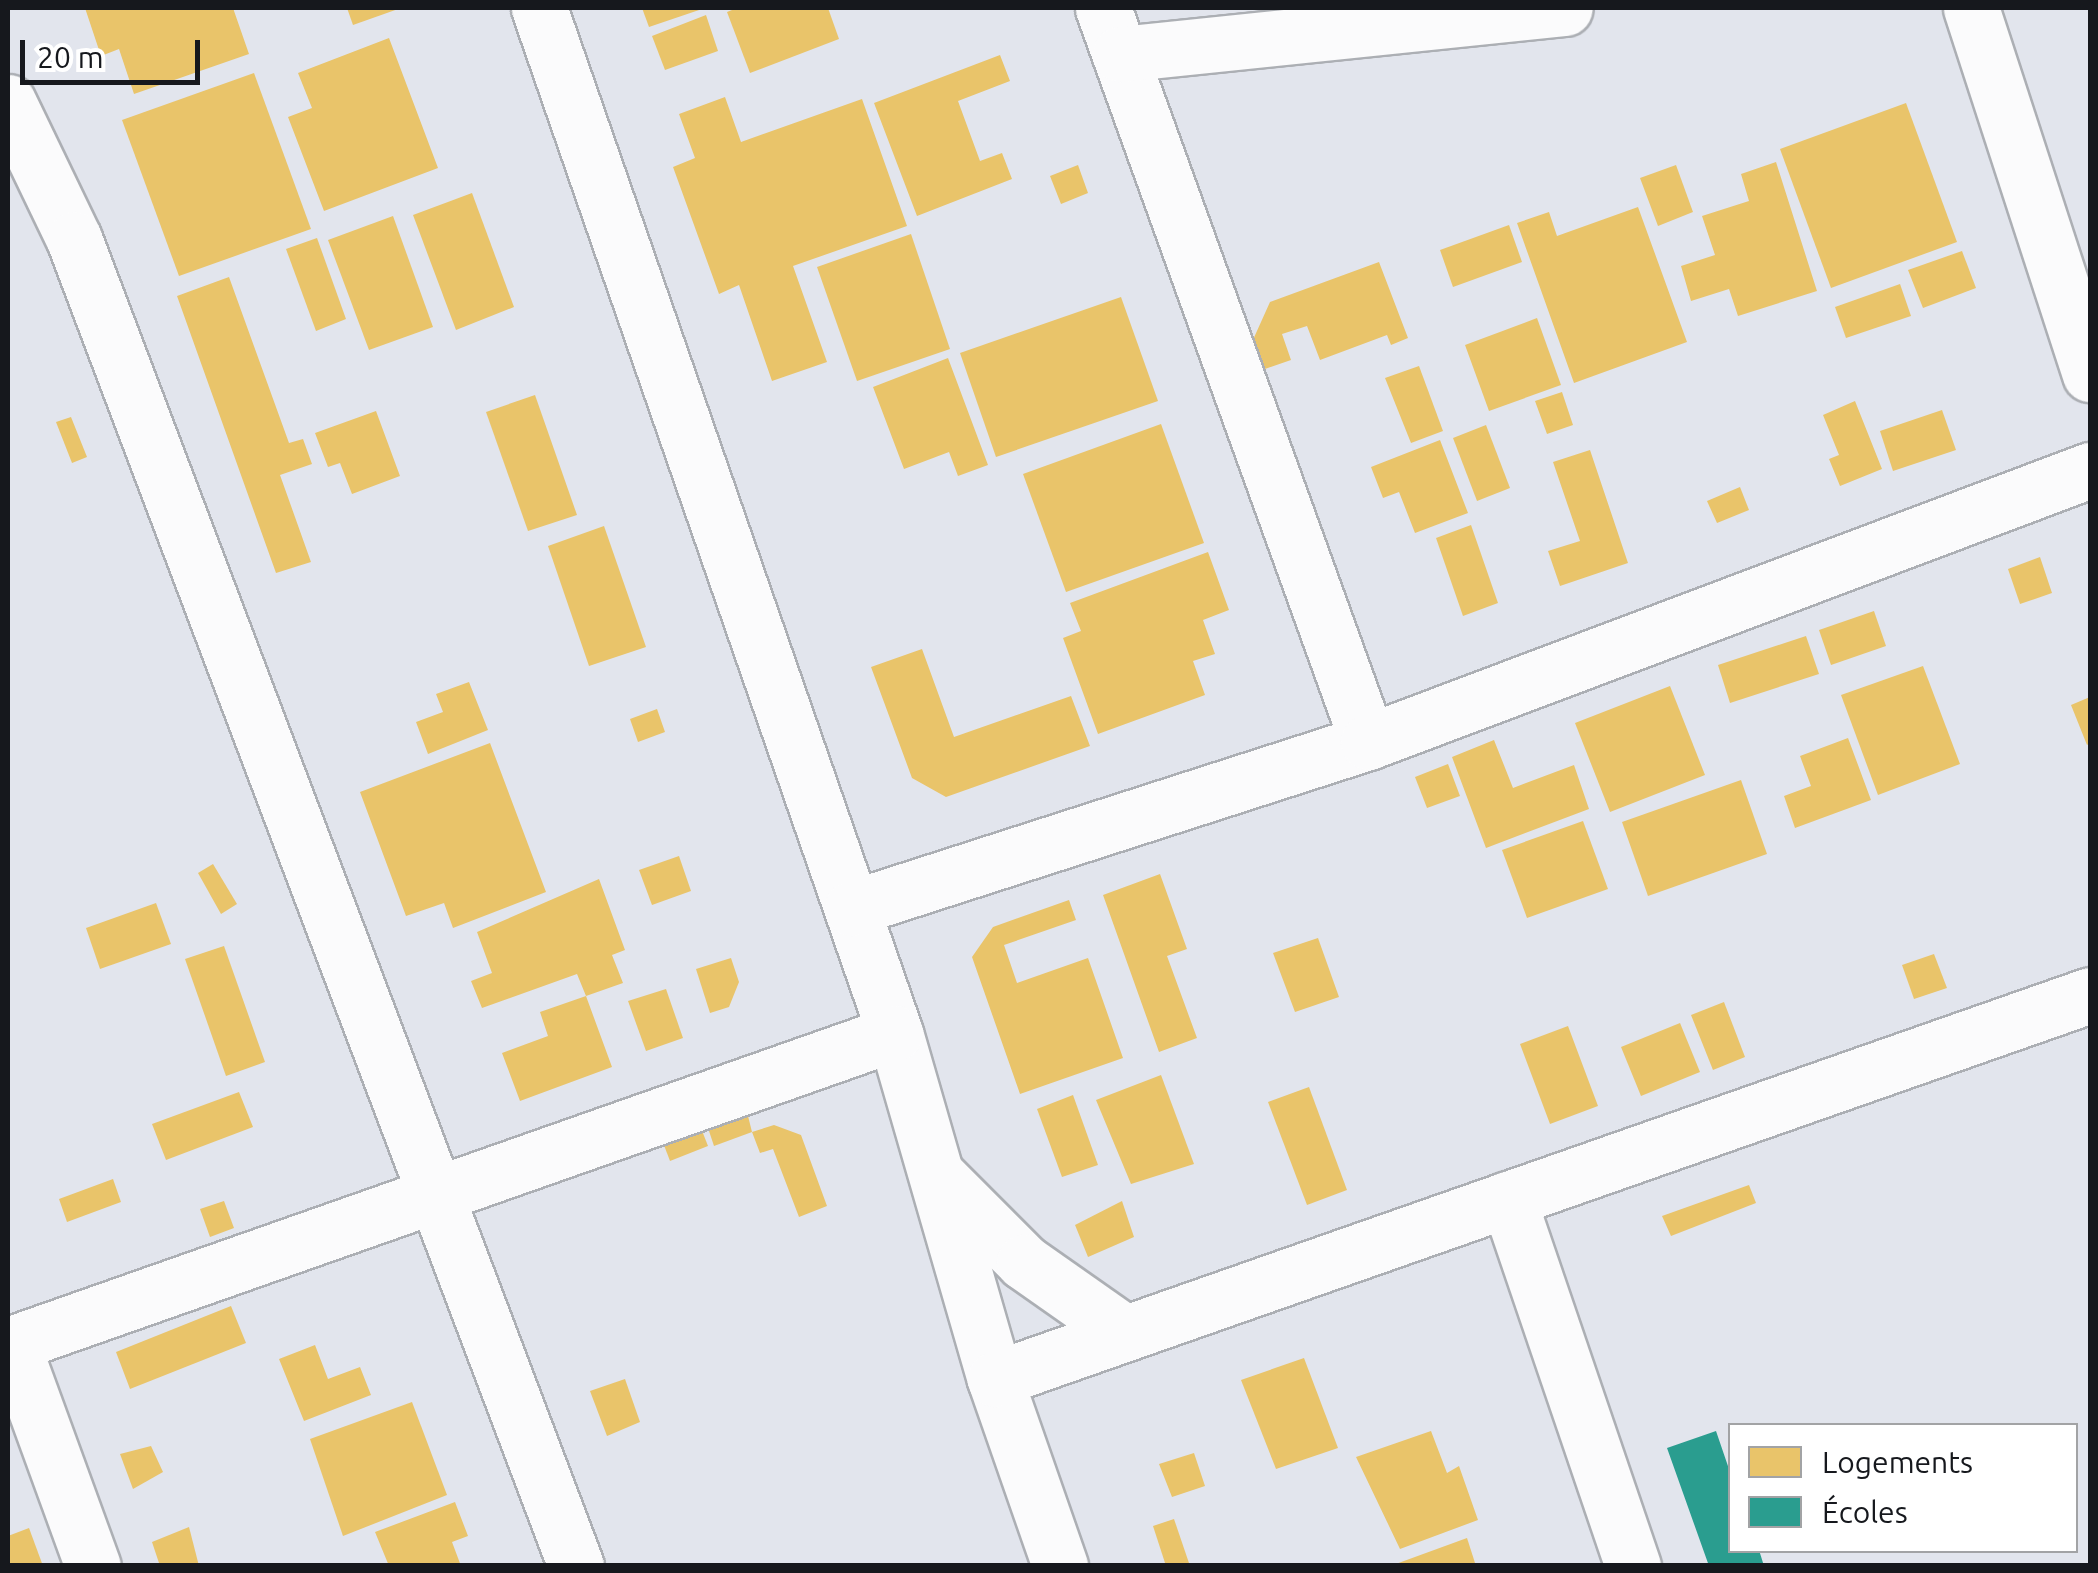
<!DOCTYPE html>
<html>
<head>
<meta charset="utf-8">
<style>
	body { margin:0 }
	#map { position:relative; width:2098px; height:1573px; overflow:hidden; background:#e2e5ed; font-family:Ubuntu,sans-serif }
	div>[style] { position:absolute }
	.homes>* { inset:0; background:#e9c46a }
	.schools>* { inset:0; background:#2a9d8f }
	.roads { filter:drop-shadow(2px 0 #acafb4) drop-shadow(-2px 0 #acafb4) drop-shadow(0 2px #acafb4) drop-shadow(0 -2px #acafb4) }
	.minor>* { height:55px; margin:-27.5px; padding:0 27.5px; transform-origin:27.5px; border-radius:27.5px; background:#fbfbfc }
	span { translate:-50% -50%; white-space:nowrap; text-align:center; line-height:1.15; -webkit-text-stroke:10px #fff; paint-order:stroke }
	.frame { position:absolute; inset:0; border:10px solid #16181d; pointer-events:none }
	.legend { position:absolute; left:1728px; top:1423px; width:350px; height:130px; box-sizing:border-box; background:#fff; border:2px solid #a2a3a5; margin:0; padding:12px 18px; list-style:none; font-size:30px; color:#16181d }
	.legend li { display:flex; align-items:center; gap:20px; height:50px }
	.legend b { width:50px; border:2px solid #a2a3a5 }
	.scale { position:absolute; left:20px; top:40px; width:180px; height:45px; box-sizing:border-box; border:5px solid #16181d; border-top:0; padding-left:12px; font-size:30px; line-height:35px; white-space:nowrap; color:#16181d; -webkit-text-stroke:8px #fff; paint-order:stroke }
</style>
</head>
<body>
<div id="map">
	<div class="homes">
		<div style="clip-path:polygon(85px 8px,233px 8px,249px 54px,134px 94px,119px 49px,101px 56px)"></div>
		<div style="clip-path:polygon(347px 8px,401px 8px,353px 25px)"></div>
		<div style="clip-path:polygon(642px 8px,705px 8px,649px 27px)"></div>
		<div style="clip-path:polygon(737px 8px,828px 8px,839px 39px,750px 73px,727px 12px)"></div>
		<div style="clip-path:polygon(706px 15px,718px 51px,665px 70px,652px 36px)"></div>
		<div style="clip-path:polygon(389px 38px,438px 168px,324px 211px,288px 117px,312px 108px,298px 73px)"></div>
		<div style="clip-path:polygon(1000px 55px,1010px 81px,958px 101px,980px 161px,1002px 153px,1012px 179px,917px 216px,874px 103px)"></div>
		<div style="clip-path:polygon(254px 73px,311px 229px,179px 276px,122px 120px)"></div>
		<div style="clip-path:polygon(725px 97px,741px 142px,862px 99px,907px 226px,793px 266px,827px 362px,772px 381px,739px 285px,719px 294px,673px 167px,695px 158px,679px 114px)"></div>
		<div style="clip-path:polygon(1906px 103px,1957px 242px,1831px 288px,1780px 149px)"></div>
		<div style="clip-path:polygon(1776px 162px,1817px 291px,1738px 316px,1729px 289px,1691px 301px,1681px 266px,1715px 255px,1702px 216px,1749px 201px,1741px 174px)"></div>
		<div style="clip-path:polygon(1078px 165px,1088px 193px,1061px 204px,1050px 176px)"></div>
		<div style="clip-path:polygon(1676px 165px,1693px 212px,1658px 226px,1640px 178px)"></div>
		<div style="clip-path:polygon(472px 193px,514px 307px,456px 330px,413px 215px)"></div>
		<div style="clip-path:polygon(1638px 207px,1687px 342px,1574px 383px,1517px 223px,1549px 212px,1557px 236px)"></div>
		<div style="clip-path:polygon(393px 216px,433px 327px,369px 350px,328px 240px)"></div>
		<div style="clip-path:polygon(1509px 225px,1522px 262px,1453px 287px,1440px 250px)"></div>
		<div style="clip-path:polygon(911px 234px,950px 349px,857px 381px,817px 267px)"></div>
		<div style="clip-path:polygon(317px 238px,346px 319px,316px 331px,286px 249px)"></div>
		<div style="clip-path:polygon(1962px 251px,1976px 288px,1923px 308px,1908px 270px)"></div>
		<div style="clip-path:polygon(1379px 262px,1408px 338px,1391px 345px,1387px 335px,1320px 360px,1307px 326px,1282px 334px,1291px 360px,1262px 370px,1252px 342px,1270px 302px)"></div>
		<div style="clip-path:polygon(229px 277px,289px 443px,303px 439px,312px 464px,280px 475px,311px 562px,276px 573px,177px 296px)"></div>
		<div style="clip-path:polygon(1900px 284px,1911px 316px,1846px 338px,1835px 307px)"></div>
		<div style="clip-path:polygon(1121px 297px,1158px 401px,996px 457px,960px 353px)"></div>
		<div style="clip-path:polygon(1537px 318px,1561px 385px,1489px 411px,1465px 345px)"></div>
		<div style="clip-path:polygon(948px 358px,988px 465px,958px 476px,949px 452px,904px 469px,873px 387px)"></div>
		<div style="clip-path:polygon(1419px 366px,1443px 431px,1411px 443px,1385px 378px)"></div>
		<div style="clip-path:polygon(1562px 392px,1573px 425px,1547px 434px,1535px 401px)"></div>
		<div style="clip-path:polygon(535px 395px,577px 515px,528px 531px,486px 412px)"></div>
		<div style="clip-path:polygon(1855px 401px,1882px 469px,1840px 486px,1829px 459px,1839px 455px,1823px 415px)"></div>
		<div style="clip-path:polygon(1942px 410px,1956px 450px,1893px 471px,1880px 431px)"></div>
		<div style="clip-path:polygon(376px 411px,400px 476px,352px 494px,340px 463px,328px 467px,315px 433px)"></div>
		<div style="clip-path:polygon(71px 417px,87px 457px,72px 463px,56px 422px)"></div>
		<div style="clip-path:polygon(1161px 424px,1204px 543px,1066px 592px,1023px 474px)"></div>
		<div style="clip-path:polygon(1486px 425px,1510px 488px,1477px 501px,1453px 438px)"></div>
		<div style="clip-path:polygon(1440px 440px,1468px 513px,1415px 533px,1399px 492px,1383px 498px,1371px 467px)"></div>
		<div style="clip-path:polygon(1590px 450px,1628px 563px,1560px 586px,1548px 551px,1580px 541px,1553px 462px)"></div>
		<div style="clip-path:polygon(1740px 487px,1749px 510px,1717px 523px,1707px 501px)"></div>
		<div style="clip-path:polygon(1471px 525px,1498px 603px,1463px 616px,1436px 538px)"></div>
		<div style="clip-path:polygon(604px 526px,646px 647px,589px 666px,548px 546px)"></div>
		<div style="clip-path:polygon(1208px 552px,1229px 610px,1203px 620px,1215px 654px,1193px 661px,1205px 695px,1098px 734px,1063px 638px,1081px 631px,1070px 603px)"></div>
		<div style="clip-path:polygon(2040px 557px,2052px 593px,2020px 604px,2008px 569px)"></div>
		<div style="clip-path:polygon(1874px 611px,1886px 646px,1831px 665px,1819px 630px)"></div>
		<div style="clip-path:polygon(1806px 636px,1819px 674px,1730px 703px,1718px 665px)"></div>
		<div style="clip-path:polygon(922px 649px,954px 737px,1071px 696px,1090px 746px,946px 797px,912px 778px,871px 667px)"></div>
		<div style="clip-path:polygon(1923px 666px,1960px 764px,1878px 795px,1841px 695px)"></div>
		<div style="clip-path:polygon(469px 682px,488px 730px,428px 754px,416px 722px,443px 712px,436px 694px)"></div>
		<div style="clip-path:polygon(1670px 686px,1705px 775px,1610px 812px,1575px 723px)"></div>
		<div style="clip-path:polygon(2090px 697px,2090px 743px,2087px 745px,2071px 705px)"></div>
		<div style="clip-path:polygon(657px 709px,665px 732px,638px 742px,630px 719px)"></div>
		<div style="clip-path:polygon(1848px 738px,1871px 800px,1795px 828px,1784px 796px,1811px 786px,1800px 756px)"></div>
		<div style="clip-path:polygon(1494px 740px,1513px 788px,1574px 765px,1589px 809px,1486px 848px,1452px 757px)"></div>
		<div style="clip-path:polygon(490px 743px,546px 892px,453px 928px,444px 903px,406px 916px,360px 792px)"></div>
		<div style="clip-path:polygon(1448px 764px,1460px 796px,1427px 808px,1415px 777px)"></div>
		<div style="clip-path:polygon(1741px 780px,1767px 854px,1648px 896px,1622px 822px)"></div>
		<div style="clip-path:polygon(1583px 821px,1608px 889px,1527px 918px,1502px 850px)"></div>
		<div style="clip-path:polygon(679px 856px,691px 891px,652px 905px,639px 870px)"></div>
		<div style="clip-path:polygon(213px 864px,237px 904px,221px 914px,198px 873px)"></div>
		<div style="clip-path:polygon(1160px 874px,1187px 949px,1167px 956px,1197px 1038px,1159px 1052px,1103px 895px)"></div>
		<div style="clip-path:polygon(599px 879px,625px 950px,612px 955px,623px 983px,586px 996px,612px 1067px,520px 1101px,502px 1053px,548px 1036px,540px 1012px,586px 996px,577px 974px,482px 1008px,471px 981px,492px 973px,477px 932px)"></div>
		<div style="clip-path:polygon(1069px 900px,1076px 920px,1004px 945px,1017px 983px,1088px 958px,1123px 1058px,1020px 1094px,972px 957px,993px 927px)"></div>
		<div style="clip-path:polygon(156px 903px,171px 944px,100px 969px,86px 928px)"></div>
		<div style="clip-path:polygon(1318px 938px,1339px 997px,1295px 1012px,1273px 953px)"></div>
		<div style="clip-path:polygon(224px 946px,265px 1062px,226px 1076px,185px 959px)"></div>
		<div style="clip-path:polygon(1934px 954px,1947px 988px,1914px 999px,1902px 965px)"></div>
		<div style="clip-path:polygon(731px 958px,739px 982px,729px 1007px,710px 1013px,696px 969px)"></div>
		<div style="clip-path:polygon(666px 989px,683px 1038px,646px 1051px,628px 1001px)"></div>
		<div style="clip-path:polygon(1724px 1002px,1745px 1057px,1713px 1070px,1691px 1015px)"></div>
		<div style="clip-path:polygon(1680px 1023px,1700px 1072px,1641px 1096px,1621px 1047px)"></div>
		<div style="clip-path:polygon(1568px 1026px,1598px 1106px,1550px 1124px,1520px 1044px)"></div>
		<div style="clip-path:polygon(1161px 1075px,1194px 1164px,1131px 1184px,1096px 1100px)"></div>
		<div style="clip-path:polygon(1309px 1087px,1347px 1190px,1307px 1205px,1268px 1102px)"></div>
		<div style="clip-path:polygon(239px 1092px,253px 1127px,166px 1160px,152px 1124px)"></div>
		<div style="clip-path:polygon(1073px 1095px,1098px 1165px,1062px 1177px,1037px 1109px)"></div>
		<div style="clip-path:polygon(744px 1100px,752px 1132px,714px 1146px,703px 1113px)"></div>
		<div style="clip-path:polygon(697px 1118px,708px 1146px,670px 1161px,659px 1132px)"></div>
		<div style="clip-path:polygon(774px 1125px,801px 1135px,827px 1206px,799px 1217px,773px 1149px,760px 1153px,752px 1132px)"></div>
		<div style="clip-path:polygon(113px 1179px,121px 1202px,67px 1222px,59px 1199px)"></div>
		<div style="clip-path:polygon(1749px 1185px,1756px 1203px,1671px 1236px,1662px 1216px)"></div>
		<div style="clip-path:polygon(224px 1201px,234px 1228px,210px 1237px,200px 1209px)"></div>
		<div style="clip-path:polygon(1122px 1201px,1134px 1237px,1088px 1257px,1075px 1225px)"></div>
		<div style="clip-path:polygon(231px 1306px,246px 1343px,130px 1389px,116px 1352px)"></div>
		<div style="clip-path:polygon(315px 1345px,328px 1379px,360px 1367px,371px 1395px,304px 1421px,279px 1359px)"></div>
		<div style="clip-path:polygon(1304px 1358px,1338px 1448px,1276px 1469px,1241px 1380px)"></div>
		<div style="clip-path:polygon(625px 1379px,640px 1422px,607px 1436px,590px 1391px)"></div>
		<div style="clip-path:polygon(412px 1402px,447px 1495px,343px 1536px,310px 1439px)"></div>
		<div style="clip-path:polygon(1431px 1431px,1447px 1473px,1459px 1466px,1478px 1520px,1400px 1549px,1356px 1457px)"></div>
		<div style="clip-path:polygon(151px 1446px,163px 1472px,133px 1489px,120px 1454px)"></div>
		<div style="clip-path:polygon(1194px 1453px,1205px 1486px,1172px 1497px,1159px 1464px)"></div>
		<div style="clip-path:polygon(455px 1502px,468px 1536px,452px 1542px,461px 1566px,389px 1566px,375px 1532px)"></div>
		<div style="clip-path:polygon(1174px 1519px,1190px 1566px,1166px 1566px,1153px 1526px)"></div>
		<div style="clip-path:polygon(189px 1527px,199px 1566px,160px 1566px,152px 1542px)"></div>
		<div style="clip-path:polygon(29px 1528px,43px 1566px,8px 1566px,8px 1536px)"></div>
		<div style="clip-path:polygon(1467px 1538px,1476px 1566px,1393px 1566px,1393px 1565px)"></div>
	</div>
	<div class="schools">
		<div style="clip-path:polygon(1716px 1431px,1730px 1472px,1730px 1550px,1759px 1550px,1764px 1566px,1709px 1566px,1667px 1448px)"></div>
	</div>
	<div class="roads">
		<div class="minor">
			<div style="left:539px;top:8px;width:1085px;rotate:70.85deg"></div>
			<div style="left:895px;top:1033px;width:360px;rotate:73.9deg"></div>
			<div style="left:995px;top:1379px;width:198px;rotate:70.8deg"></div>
			<div style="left:1103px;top:8px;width:780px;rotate:70.15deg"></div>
			<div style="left:1971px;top:8px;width:385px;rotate:72deg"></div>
			<div style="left:1120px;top:54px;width:447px;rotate:-5.9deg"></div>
			<div style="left:8px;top:102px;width:152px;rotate:64.3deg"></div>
			<div style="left:74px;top:239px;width:1419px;rotate:69.28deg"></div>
			<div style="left:852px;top:908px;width:542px;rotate:-17.83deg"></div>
			<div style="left:1368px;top:742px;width:772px;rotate:-20.64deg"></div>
			<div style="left:940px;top:1178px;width:119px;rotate:45deg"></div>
			<div style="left:1024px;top:1262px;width:123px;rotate:35.1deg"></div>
			<div style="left:1508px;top:1199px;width:388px;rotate:71.2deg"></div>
			<div style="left:12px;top:1344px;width:236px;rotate:70deg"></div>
			<div style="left:8px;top:1345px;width:940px;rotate:-19.38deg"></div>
			<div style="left:995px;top:1379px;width:1160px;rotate:-19.32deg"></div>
		</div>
	</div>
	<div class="frame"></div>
	<ul class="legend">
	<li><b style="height:28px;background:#e9c46a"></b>Logements</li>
	<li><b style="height:28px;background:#2a9d8f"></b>Écoles</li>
	</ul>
	<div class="scale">20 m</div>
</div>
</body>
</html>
